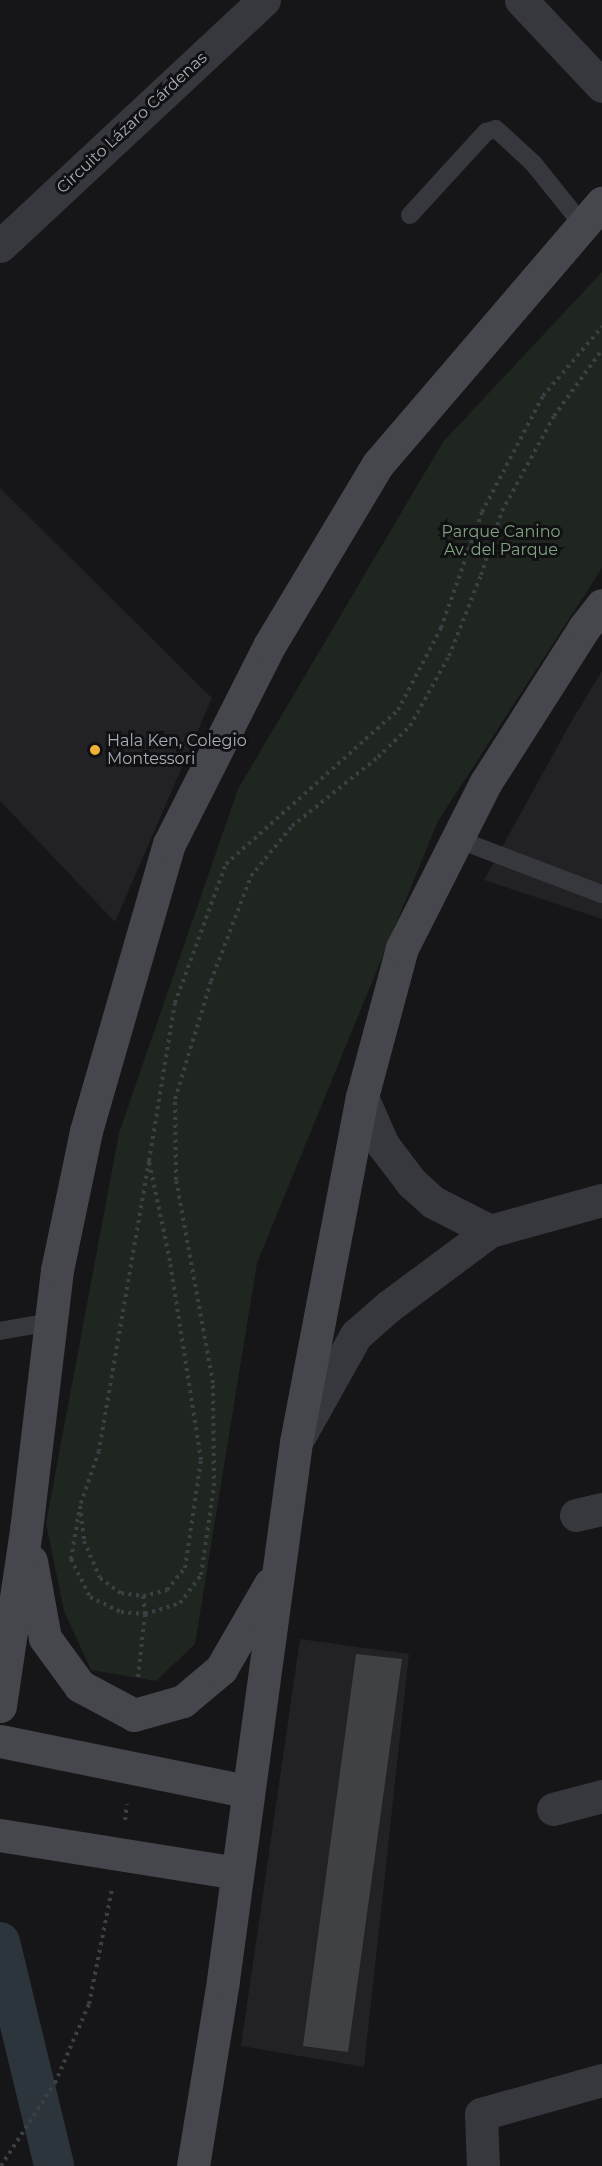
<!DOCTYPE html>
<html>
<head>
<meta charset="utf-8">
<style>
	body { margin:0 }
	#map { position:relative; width:602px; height:2166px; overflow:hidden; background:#161618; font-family:Montserrat,sans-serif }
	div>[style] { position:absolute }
	.built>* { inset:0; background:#222225 }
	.green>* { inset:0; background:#1e261f }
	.canal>* { height:40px; margin:-20px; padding:0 20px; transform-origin:20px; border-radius:20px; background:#2c353c }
	.building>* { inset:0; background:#404145 }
	.path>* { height:4px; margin-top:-2px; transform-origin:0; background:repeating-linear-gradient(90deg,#3d3f44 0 3px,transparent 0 7.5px) }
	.service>* { height:18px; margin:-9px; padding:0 9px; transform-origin:9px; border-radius:9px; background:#37383d }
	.minor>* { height:33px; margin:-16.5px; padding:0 16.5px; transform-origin:16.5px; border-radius:16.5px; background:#37383d }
	.tertiary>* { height:33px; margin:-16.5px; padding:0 16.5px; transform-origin:16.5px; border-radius:16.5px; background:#37383d }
	.secondary>* { height:33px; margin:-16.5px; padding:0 16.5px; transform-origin:16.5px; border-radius:16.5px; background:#45474d }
	.dots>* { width:16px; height:16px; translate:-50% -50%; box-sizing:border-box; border:3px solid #111113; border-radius:50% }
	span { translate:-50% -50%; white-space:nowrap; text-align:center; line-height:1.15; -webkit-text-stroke:6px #111113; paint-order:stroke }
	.street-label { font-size:16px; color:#a8adb8 }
	.park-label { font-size:16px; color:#7fa381 }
	.poi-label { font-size:16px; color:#a8adb8 }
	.left { translate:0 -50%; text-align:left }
</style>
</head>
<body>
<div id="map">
	<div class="built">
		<div style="clip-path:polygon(0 488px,212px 698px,115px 922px,0 801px)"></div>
		<div style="clip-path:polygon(602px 671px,602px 919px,484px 880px,571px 722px)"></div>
		<div style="clip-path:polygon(300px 1639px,409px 1654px,364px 2067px,241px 2046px)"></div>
	</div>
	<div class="green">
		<div style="clip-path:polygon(602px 272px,602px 568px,438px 821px,257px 1263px,195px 1644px,156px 1681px,91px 1670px,64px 1611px,46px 1523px,119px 1133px,238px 789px,443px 442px)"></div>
	</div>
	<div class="canal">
		<div style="left:0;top:1942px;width:230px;rotate:76.4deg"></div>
	</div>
	<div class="building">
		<div style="clip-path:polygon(356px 1654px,402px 1659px,348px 2052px,303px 2046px)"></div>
	</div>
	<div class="path">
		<div style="left:149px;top:1161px;width:294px;rotate:99.8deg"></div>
		<div style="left:99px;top:1451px;width:58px;rotate:109.1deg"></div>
		<div style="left:80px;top:1506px;width:35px;rotate:83deg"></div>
		<div style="left:84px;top:1541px;width:40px;rotate:66.6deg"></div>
		<div style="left:100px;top:1578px;width:26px;rotate:36deg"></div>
		<div style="left:121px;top:1593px;width:22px;rotate:8deg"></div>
		<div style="left:143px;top:1596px;width:25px;rotate:-14deg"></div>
		<div style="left:167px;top:1590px;width:28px;rotate:-51deg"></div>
		<div style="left:185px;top:1568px;width:109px;rotate:-81.6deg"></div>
		<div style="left:201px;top:1460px;width:201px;rotate:-98.9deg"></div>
		<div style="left:170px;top:1261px;width:102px;rotate:-101.9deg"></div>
		<div style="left:149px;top:1161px;width:160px;rotate:-80.7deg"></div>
		<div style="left:175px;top:1003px;width:148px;rotate:-69.9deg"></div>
		<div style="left:226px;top:864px;width:231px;rotate:-41.8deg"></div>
		<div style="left:398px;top:710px;width:93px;rotate:-62.3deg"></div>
		<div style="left:441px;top:628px;width:123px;rotate:-70.5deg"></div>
		<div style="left:482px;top:512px;width:131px;rotate:-62.3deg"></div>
		<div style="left:543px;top:396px;width:91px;rotate:-49.5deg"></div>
		<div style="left:79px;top:1512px;width:48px;rotate:99.7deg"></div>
		<div style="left:71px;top:1559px;width:42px;rotate:63.4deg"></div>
		<div style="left:90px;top:1597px;width:34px;rotate:26deg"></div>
		<div style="left:121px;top:1612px;width:24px;rotate:5deg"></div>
		<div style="left:145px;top:1614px;width:37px;rotate:-17deg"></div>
		<div style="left:180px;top:1603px;width:35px;rotate:-53deg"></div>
		<div style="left:201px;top:1575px;width:90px;rotate:-81.7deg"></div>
		<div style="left:214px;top:1486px;width:103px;rotate:-90.6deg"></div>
		<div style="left:213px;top:1383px;width:206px;rotate:-100.3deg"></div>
		<div style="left:176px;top:1180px;width:81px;rotate:-90.7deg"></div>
		<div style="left:175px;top:1099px;width:123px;rotate:-73deg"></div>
		<div style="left:211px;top:981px;width:112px;rotate:-69.1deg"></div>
		<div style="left:251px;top:876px;width:65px;rotate:-50.6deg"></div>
		<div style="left:292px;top:826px;width:110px;rotate:-38.7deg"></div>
		<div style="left:378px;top:757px;width:45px;rotate:-44.1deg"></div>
		<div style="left:410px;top:726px;width:80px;rotate:-60.9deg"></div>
		<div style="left:449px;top:656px;width:87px;rotate:-68.4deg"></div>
		<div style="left:481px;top:575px;width:67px;rotate:-71.8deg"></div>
		<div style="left:502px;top:511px;width:108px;rotate:-61.3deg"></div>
		<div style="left:554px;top:416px;width:82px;rotate:-54deg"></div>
		<div style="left:138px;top:1677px;width:63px;rotate:-83.7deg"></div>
		<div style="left:145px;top:1614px;width:18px;rotate:-96deg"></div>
		<div style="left:125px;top:1820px;width:16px;rotate:-83deg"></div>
		<div style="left:1px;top:2166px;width:99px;rotate:-57deg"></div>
		<div style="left:55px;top:2083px;width:86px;rotate:-66.7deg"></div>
		<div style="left:89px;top:2004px;width:117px;rotate:-78.7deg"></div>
	</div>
	<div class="service">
		<div style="left:410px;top:215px;width:113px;rotate:-47.5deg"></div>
		<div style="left:486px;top:132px;width:10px;rotate:-17deg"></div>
		<div style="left:496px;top:129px;width:50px;rotate:42.6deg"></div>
		<div style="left:533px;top:163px;width:78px;rotate:51.2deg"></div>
		<div style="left:457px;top:839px;width:155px;rotate:20.8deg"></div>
		<div style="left:0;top:1331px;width:52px;rotate:-10deg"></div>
	</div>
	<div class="minor">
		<div style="left:0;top:246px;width:361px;rotate:-43deg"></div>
		<div style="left:362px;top:1097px;width:52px;rotate:66.4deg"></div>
		<div style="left:383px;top:1145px;width:48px;rotate:52.7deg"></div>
		<div style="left:412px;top:1183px;width:28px;rotate:42deg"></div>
		<div style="left:433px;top:1202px;width:64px;rotate:27deg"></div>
		<div style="left:300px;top:1435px;width:115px;rotate:-60.8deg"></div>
		<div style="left:356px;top:1335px;width:44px;rotate:-41.3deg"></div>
		<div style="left:389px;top:1306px;width:126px;rotate:-36.6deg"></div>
		<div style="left:490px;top:1231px;width:116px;rotate:-15.5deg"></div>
		<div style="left:576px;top:1515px;width:27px;rotate:-13deg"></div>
		<div style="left:553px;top:1809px;width:51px;rotate:-14.9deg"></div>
		<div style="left:483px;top:2166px;width:52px;rotate:-92.2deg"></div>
		<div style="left:481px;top:2114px;width:126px;rotate:-15.7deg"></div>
	</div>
	<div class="tertiary">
		<div style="left:521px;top:0;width:118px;rotate:46.7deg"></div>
	</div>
	<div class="secondary">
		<div style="left:31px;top:1561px;width:78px;rotate:79.7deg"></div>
		<div style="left:45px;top:1638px;width:59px;rotate:53.9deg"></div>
		<div style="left:80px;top:1686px;width:61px;rotate:28.2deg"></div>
		<div style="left:134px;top:1715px;width:51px;rotate:-15.9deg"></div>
		<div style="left:183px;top:1701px;width:50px;rotate:-40.1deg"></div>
		<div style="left:221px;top:1669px;width:98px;rotate:-60deg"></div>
		<div style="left:0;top:1706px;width:178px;rotate:-81.6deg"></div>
		<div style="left:26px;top:1530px;width:262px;rotate:-83.2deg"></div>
		<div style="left:57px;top:1270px;width:142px;rotate:-78.2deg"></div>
		<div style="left:86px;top:1131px;width:299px;rotate:-73.9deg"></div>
		<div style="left:169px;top:844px;width:222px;rotate:-63.2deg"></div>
		<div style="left:269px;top:646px;width:212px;rotate:-59.1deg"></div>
		<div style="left:378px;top:464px;width:344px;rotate:-49.4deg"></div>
		<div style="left:0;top:1741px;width:251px;rotate:11.5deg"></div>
		<div style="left:0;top:1835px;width:239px;rotate:9.1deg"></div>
		<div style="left:193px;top:2166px;width:188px;rotate:-80.8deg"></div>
		<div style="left:223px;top:1980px;width:543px;rotate:-82.27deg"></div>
		<div style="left:296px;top:1442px;width:351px;rotate:-79.2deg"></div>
		<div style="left:362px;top:1097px;width:154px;rotate:-75deg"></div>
		<div style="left:402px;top:948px;width:186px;rotate:-63.2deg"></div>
		<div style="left:486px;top:782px;width:183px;rotate:-57.5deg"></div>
		<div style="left:584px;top:628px;width:29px;rotate:-52deg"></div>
	</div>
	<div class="dots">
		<div style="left:95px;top:750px;background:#f2b134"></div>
	</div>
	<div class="street-label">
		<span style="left:132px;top:123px;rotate:-43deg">Circuito Lázaro Cárdenas</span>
	</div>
	<div class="park-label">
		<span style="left:501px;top:541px">Parque Canino<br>Av. del Parque</span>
	</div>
	<div class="poi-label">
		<span class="left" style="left:107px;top:750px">Hala Ken, Colegio<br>Montessori</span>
	</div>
</div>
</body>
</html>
